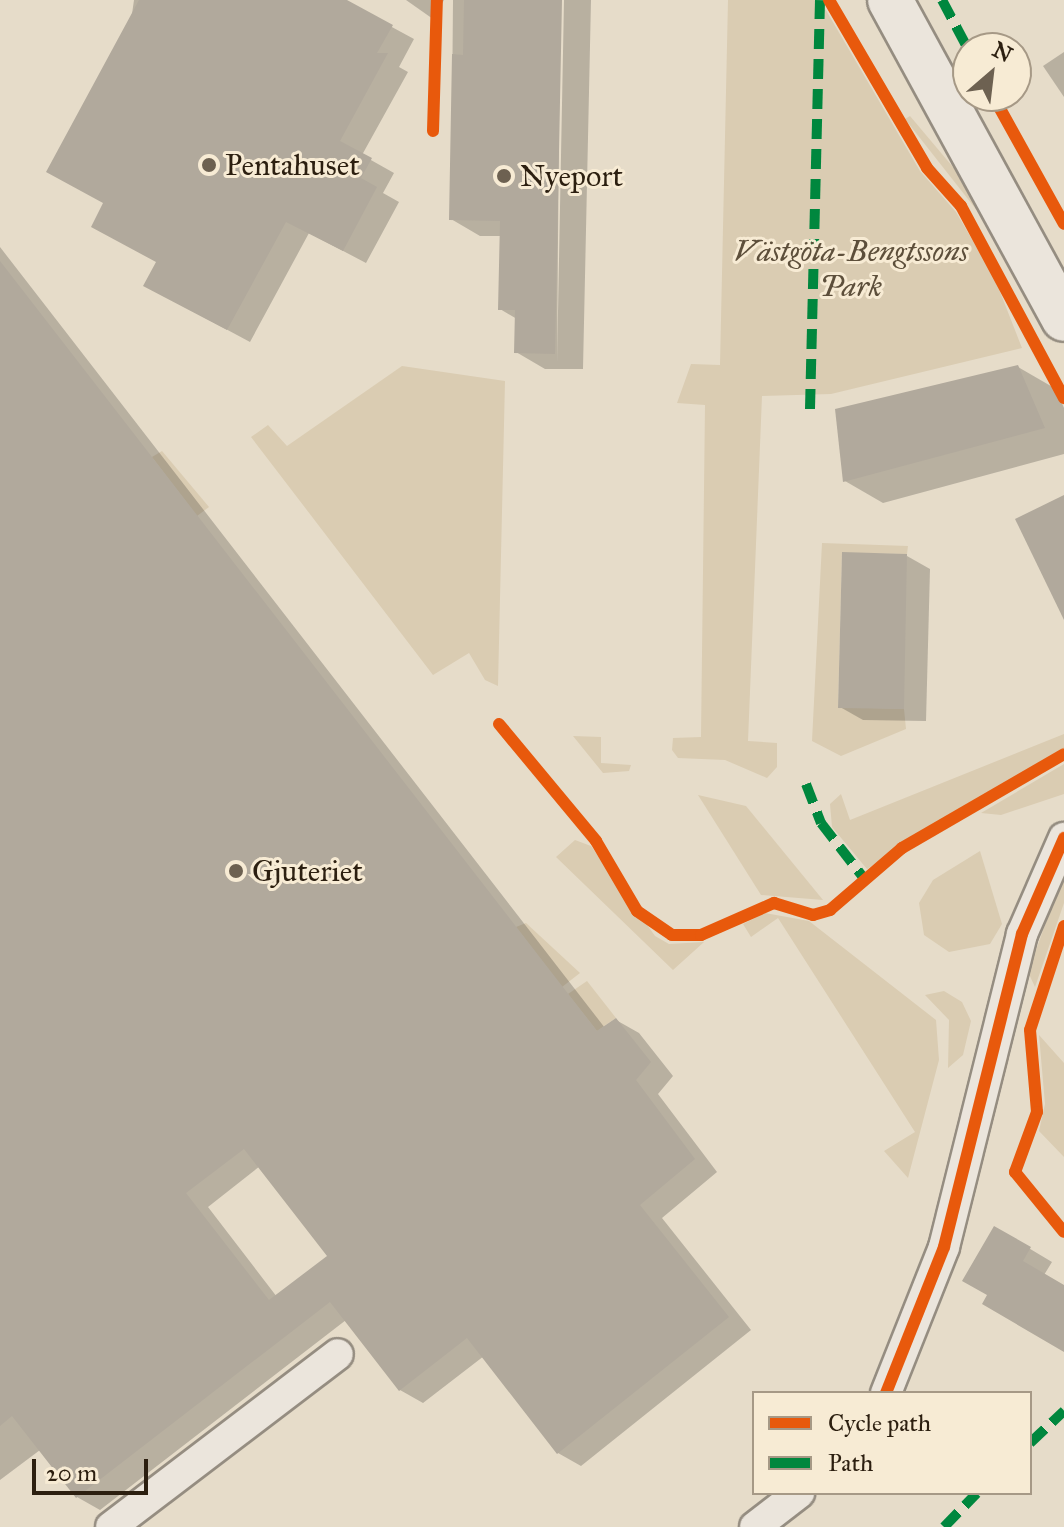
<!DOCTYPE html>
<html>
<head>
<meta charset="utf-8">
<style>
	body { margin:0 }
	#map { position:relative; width:1064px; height:1527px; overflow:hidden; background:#e6dcc9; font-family:"IM FELL Great Primer",serif }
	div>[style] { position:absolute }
	.green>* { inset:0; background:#daccb2 }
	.shadow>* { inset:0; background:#0003 }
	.building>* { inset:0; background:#b1a99c }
	.roads { filter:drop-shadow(2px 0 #958d81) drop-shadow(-2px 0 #958d81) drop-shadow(0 2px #958d81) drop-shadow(0 -2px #958d81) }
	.street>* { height:30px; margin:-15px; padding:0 15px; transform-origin:15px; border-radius:15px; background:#ebe5dc }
	.secondary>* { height:44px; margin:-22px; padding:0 22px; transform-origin:22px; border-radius:22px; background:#ebe5dc }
	.quiet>* { height:10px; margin-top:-5px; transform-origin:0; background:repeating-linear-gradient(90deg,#00873e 0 20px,transparent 0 30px) }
	.cycleway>* { height:12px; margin:-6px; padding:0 6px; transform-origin:6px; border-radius:6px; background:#e8590c }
	.dots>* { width:22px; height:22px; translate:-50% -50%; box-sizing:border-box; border:4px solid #f7ebd4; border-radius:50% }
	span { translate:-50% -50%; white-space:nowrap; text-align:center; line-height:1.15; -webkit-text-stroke:6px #f7ebd4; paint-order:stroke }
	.poi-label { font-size:30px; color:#2c1f10 }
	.left { translate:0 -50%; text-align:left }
	.park-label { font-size:30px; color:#5d4f3b; font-style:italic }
	.legend { position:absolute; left:752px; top:1391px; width:280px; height:104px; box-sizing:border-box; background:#f7ebd4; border:2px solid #a69986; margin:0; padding:10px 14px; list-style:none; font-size:24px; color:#2c1f10 }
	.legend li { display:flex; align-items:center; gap:16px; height:40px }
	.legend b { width:40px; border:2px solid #a69986 }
	.north { position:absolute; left:952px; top:32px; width:80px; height:80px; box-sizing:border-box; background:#f7ebd4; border:2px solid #a69986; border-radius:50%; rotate:28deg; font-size:22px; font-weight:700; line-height:32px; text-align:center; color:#2c1f10 }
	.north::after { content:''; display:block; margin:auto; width:28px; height:36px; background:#6d6151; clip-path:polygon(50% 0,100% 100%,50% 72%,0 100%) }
	.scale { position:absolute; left:32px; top:1459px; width:116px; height:36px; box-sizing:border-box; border:4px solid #2c1f10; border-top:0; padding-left:10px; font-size:24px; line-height:28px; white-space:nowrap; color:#2c1f10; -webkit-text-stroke:6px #f7ebd4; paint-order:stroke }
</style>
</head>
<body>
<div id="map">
	<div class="green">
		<div style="clip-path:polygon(728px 0,820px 0,920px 171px,956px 212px,995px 279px,1022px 348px,831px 394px,762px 396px,748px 741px,777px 743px,777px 767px,767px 778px,725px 760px,678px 758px,672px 750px,673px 738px,701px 737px,705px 405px,677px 403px,691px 364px,720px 365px)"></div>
		<div style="clip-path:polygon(910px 116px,963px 179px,986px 222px,905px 119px)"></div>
		<div style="clip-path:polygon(402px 366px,505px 381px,498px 686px,485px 680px,469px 653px,433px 675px,251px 437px,268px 425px,287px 446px)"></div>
		<div style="clip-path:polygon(162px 451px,209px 507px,197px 516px,152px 457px)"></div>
		<div style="clip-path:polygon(822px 543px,908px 546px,907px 554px,842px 553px,838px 707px,904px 709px,906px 729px,841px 756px,812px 741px)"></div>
		<div style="clip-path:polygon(1064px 734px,1064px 748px,867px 869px,832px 827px,830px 804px,841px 794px,850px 820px)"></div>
		<div style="clip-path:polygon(573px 736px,601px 737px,601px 763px,631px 765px,629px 771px,603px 773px)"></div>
		<div style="clip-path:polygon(1064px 764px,1064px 794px,1001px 815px,981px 813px)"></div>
		<div style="clip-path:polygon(698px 795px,746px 806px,823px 900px,761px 895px)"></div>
		<div style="clip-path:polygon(575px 840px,591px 846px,655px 936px,669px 944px,704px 942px,673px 970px,556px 857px)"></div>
		<div style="clip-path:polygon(980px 851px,1002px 924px,990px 944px,949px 952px,924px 935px,919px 903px,933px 880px)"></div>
		<div style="clip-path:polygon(1064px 873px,1064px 903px,1035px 987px,1028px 972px)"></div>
		<div style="clip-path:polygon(765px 913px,809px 921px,936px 1020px,939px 1060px,908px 1178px,884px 1151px,915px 1132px,778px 918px,751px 937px,743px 924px)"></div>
		<div style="clip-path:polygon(526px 923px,580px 973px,562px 987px,516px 927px)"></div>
		<div style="clip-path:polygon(587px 981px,616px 1018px,597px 1031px,568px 994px)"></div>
		<div style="clip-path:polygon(944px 991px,962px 1002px,971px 1021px,963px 1055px,948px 1068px,949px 1020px,925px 995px)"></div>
		<div style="clip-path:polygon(1039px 1035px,1064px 1063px,1064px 1157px,1039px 1131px,1045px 1104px)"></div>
	</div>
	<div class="shadow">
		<div style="clip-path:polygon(134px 0,342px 0,414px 39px,399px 67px,408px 72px,362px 155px,394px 173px,383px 193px,399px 202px,366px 263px,309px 233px,250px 342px,168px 298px,158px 262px,105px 202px)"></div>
		<div style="clip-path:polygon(406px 0,444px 0,433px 19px)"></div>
		<div style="clip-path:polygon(453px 0,560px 0,557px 364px,564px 0,591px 0,583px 369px,545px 369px,516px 352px,517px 319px,500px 309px,501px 236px,480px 236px,451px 219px)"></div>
		<div style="clip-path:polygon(1064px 52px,1064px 97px,1043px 66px)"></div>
		<div style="clip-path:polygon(evenodd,0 247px,605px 1028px,616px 1020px,639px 1033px,673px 1076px,658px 1094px,717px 1172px,662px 1218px,751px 1330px,581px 1466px,558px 1453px,484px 1356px,423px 1403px,400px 1390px,346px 1320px,100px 1510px,77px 1497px,40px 1450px,0 1480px,0 247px,260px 1166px,330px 1257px,277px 1297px,208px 1207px,260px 1166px)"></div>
		<div style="clip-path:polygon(1018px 367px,1056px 389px,1064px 408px,1064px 454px,883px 503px,845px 481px)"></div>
		<div style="clip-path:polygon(907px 556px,930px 569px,926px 721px,863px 720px,840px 707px)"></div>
		<div style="clip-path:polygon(995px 1228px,1052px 1262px,1044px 1275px,1064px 1287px,1064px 1350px,989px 1294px)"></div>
	</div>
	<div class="building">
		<div style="clip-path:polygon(139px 0,347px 0,393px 25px,377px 53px,388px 53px,340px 141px,372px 158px,361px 178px,377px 187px,343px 251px,286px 222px,227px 330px,143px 286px,156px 262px,91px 227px,103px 203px,46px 172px)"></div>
		<div style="clip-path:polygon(464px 0,562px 0,555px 354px,514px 353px,515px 310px,498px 310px,500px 221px,449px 220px,452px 54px,463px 55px)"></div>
		<div style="clip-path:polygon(evenodd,0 261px,597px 1031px,616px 1018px,651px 1062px,636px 1080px,695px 1159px,640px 1205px,729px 1317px,557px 1454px,467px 1338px,399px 1391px,330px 1302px,76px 1498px,12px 1416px,0 1426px,0 261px,244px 1149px,327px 1256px,269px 1300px,186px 1193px,244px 1149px)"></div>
		<div style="clip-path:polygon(1018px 365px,1045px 428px,843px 482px,835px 409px)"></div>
		<div style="clip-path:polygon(1064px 495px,1064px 620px,1015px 519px)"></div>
		<div style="clip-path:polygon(842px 552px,907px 554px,904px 709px,838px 708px)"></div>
		<div style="clip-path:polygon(994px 1226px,1031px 1247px,1023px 1261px,1064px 1285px,1064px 1352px,982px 1304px,987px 1295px,962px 1281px)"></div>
	</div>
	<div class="roads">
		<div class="street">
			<div style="left:886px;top:1393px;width:157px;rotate:-68.3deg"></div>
			<div style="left:944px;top:1247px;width:323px;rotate:-76deg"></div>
			<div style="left:1022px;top:934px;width:105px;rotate:-66.4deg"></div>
			<div style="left:111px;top:1527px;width:285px;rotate:-37.3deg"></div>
			<div style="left:755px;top:1527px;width:56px;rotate:-37.7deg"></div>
		</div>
		<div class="secondary">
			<div style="left:890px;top:0;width:363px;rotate:61.4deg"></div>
		</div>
	</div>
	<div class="quiet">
		<div style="left:942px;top:0;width:55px;rotate:62deg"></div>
		<div style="left:810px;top:409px;width:409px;rotate:-88.6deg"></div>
		<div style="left:806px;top:784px;width:42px;rotate:69deg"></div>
		<div style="left:821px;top:823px;width:73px;rotate:52.2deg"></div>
		<div style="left:1030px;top:1443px;width:47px;rotate:-43.3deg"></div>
		<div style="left:944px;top:1527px;width:47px;rotate:-45.9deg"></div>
	</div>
	<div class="cycleway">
		<div style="left:829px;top:0;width:194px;rotate:59.7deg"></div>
		<div style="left:927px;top:168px;width:51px;rotate:48.2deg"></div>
		<div style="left:961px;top:206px;width:218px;rotate:61.8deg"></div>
		<div style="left:993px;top:96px;width:146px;rotate:61deg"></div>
		<div style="left:433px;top:131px;width:131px;rotate:-88.3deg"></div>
		<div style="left:499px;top:724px;width:152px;rotate:50.3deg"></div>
		<div style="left:596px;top:841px;width:81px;rotate:59.6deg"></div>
		<div style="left:637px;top:911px;width:42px;rotate:34.4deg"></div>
		<div style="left:672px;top:935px;width:29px"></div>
		<div style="left:701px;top:935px;width:80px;rotate:-23.7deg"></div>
		<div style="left:774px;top:903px;width:41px;rotate:17.1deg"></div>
		<div style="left:813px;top:915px;width:18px;rotate:-16deg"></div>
		<div style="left:830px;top:910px;width:95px;rotate:-40.7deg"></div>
		<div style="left:902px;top:848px;width:187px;rotate:-30.1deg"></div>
		<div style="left:1064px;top:926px;width:109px;rotate:108.1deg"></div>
		<div style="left:1030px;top:1030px;width:82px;rotate:85.1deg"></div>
		<div style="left:1037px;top:1112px;width:64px;rotate:110.1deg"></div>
		<div style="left:1015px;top:1172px;width:77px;rotate:50.8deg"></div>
		<div style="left:886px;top:1393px;width:157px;rotate:-68.3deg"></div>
		<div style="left:944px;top:1247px;width:323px;rotate:-76deg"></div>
		<div style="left:1022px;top:934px;width:105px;rotate:-66.4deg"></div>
	</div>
	<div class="dots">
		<div style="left:209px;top:165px;background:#6d6151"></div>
		<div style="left:504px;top:176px;background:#6d6151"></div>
		<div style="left:236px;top:871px;background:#6d6151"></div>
	</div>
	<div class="poi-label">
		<span class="left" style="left:225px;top:165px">Pentahuset</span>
		<span class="left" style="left:520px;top:176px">Nyeport</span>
		<span class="left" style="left:252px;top:871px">Gjuteriet</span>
	</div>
	<div class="park-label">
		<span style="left:851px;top:268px">Västgöta-Bengtssons<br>Park</span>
	</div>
	<ul class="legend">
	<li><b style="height:10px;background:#e8590c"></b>Cycle path</li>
	<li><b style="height:10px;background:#00873e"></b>Path</li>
	</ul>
	<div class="north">N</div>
	<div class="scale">20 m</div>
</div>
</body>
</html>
